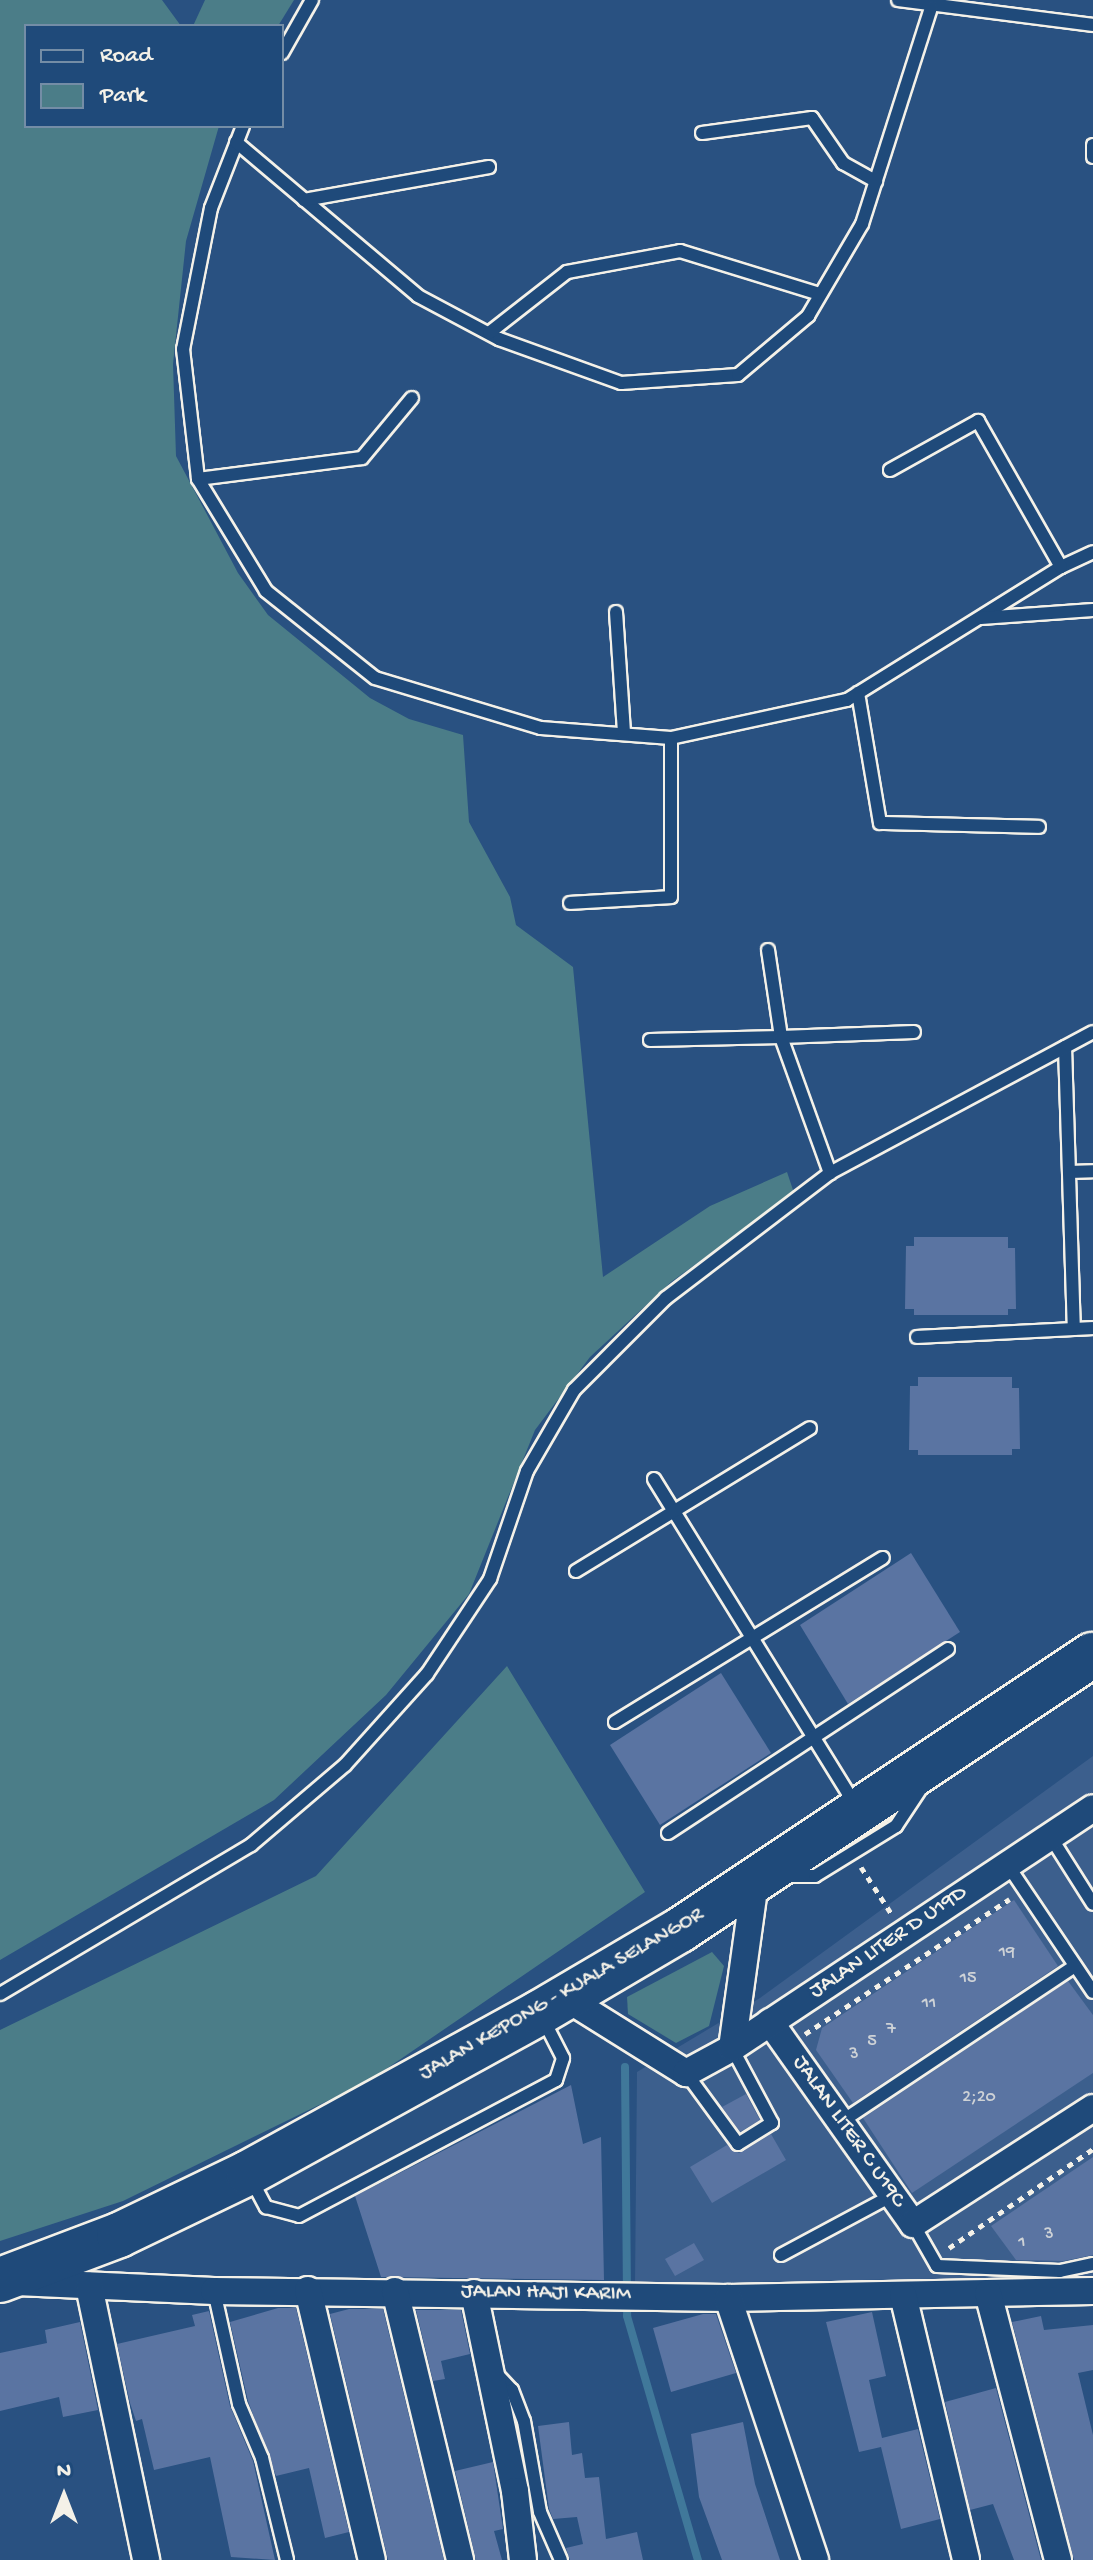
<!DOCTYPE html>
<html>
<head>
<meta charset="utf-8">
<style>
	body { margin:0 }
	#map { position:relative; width:1093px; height:2560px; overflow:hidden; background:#295181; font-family:"Gochi Hand",sans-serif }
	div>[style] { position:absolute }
	.built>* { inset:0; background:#3c5f8d }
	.green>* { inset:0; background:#4b7d88 }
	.stream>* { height:8px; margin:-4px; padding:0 4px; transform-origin:4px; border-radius:4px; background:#40789a }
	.building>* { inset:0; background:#5a74a2 }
	.path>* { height:5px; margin-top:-2.5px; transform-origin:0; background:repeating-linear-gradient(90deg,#f4f1e8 0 6px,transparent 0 12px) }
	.roads { filter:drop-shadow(2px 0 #f4f1e8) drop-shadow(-2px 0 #f4f1e8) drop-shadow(0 2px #f4f1e8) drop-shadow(0 -2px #f4f1e8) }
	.lane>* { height:12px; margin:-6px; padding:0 6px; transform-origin:6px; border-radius:6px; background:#1f4a7a }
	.street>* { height:26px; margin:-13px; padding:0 13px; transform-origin:13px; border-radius:13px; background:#1f4a7a }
	.highway>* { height:44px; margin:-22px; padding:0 22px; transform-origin:22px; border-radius:22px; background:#1f4a7a }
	span { translate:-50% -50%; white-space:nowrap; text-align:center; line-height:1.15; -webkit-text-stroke:6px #1f4a7a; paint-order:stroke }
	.number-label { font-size:18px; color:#ced2d6 }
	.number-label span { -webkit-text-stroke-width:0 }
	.street-label { font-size:22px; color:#f4f1e8 }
	.legend { position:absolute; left:24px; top:24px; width:260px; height:104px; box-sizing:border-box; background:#1f4a7a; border:2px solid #748da6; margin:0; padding:10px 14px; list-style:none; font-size:24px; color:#f4f1e8 }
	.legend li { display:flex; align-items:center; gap:16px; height:40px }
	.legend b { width:40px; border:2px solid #748da6 }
	.north { position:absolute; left:24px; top:2456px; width:80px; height:80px; -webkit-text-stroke:6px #1f4a7a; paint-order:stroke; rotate:0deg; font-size:22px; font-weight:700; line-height:32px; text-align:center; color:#f4f1e8 }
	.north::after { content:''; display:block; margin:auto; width:28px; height:36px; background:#f4f1e8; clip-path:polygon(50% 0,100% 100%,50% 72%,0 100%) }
</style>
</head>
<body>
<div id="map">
	<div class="built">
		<div style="clip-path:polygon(1093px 1756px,1093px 2276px,635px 2284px,637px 2072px,760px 1998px)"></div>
	</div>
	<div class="green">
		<div style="clip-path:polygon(0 0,162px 0,181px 26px,26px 26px,26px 126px,219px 126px,186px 241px,173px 364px,176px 456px,238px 573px,268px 615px,370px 698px,409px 719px,463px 735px,469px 822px,510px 897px,516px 925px,573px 967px,603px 1277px,710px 1206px,787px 1172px,794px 1193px,671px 1282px,590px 1357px,535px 1430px,469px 1594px,386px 1695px,274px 1800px,0 1960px)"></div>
		<div style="clip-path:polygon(205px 0,294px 0,278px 26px,193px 26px)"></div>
		<div style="clip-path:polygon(507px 1666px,645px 1892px,370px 2080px,123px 2201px,0 2241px,0 2030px,316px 1876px)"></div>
		<div style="clip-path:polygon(712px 1952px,724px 1966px,709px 2026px,676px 2043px,628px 2014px,627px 1997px)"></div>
	</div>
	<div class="stream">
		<div style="left:625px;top:2067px;width:249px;rotate:89.5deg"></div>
		<div style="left:627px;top:2316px;width:254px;rotate:73.8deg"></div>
	</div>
	<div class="building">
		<div style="clip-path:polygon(914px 1237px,1008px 1237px,1008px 1248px,1015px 1248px,1016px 1309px,1008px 1309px,1008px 1315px,914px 1315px,914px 1309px,905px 1309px,906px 1246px,914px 1246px)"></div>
		<div style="clip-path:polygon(918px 1377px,1012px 1377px,1012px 1388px,1019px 1388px,1020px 1449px,1012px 1449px,1012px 1455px,918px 1455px,918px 1450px,909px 1450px,910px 1386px,918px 1386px)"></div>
		<div style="clip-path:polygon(911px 1553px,960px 1632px,848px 1704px,800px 1625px)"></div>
		<div style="clip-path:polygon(721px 1673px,771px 1753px,660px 1825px,610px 1745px)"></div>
		<div style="clip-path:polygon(1014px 1900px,1058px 1966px,853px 2103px,816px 2050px,822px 2028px)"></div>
		<div style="clip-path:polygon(1068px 1981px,1093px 2015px,1093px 2073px,912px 2193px,863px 2118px)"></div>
		<div style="clip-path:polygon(571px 2085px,583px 2144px,601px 2137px,604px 2280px,381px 2277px,355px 2196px)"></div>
		<div style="clip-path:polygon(746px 2094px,760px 2120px,740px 2132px,722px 2107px)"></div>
		<div style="clip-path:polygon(771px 2134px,786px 2160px,712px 2203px,690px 2167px,727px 2145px,739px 2153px)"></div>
		<div style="clip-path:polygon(1093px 2157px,1093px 2255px,1063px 2261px,1016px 2260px,991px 2226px)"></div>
		<div style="clip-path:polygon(694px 2243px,704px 2260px,675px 2276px,665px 2259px)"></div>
		<div style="clip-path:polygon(278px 2308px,296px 2308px,349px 2532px,325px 2538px,309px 2468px,276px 2476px,248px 2401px,230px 2322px)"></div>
		<div style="clip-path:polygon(349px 2309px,383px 2309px,444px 2560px,388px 2560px,330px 2314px)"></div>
		<div style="clip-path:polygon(416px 2310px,461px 2310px,470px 2354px,441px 2361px,445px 2379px,433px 2381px)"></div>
		<div style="clip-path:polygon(209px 2311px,230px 2406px,253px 2461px,275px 2560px,231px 2557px,210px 2457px,154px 2470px,142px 2419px,136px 2421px,130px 2403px,117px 2344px,195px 2326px,192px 2315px)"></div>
		<div style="clip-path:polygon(872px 2312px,886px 2376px,869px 2380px,882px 2438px,918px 2429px,940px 2519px,901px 2529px,881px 2447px,859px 2452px,826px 2322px)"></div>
		<div style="clip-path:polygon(703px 2314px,716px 2314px,736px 2373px,671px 2392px,653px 2328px)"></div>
		<div style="clip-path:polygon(1041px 2316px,1044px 2330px,1093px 2325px,1093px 2370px,1078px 2373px,1093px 2435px,1093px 2560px,1074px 2560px,1012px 2322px)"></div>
		<div style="clip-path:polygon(80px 2322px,98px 2410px,63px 2417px,59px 2397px,0 2411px,0 2353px,47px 2343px,45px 2330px)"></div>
		<div style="clip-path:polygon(996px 2388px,1041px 2560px,1014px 2560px,993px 2504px,970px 2510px,945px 2402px)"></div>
		<div style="clip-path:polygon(569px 2422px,572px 2455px,582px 2453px,585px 2478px,599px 2477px,606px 2539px,637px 2532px,643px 2560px,570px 2560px,566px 2548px,583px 2544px,577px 2517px,553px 2519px,549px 2509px,538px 2426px)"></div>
		<div style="clip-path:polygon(743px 2422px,755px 2484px,780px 2560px,722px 2560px,699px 2497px,691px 2434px)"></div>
		<div style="clip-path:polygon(493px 2462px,503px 2529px,494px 2531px,502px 2560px,476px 2560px,455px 2471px)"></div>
	</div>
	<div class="path">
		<div style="left:861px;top:1867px;width:55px;rotate:56.9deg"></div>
		<div style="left:805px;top:2034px;width:245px;rotate:-33.4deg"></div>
		<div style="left:949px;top:2248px;width:175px;rotate:-34.5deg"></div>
	</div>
	<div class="roads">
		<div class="lane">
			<div style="left:898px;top:0;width:197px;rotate:7.3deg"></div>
			<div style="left:282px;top:53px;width:61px;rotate:-60.5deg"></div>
			<div style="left:243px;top:126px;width:88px;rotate:111.3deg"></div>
			<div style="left:211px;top:208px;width:144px;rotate:101.2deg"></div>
			<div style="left:183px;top:349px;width:131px;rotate:83.4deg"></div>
			<div style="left:198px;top:479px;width:131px;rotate:58.7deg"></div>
			<div style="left:266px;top:591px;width:139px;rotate:38.6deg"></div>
			<div style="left:375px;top:678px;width:173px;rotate:16.8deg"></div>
			<div style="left:541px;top:728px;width:130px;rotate:4.4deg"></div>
			<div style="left:671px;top:738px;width:180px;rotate:-12.2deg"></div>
			<div style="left:847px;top:700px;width:252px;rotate:-31.9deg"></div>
			<div style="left:1061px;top:567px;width:35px;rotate:-25deg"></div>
			<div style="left:702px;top:133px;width:111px;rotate:-7.8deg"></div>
			<div style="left:812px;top:118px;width:55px;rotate:55.4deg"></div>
			<div style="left:843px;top:163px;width:38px;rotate:29deg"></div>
			<div style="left:236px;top:142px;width:238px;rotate:40.2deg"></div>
			<div style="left:418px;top:296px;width:92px;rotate:28deg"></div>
			<div style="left:499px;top:339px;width:130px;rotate:19.8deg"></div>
			<div style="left:621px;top:383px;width:117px;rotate:-3.9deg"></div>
			<div style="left:738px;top:375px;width:92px;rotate:-40.1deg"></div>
			<div style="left:808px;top:316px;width:107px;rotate:-59.6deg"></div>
			<div style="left:862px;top:224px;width:227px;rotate:-72.3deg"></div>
			<div style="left:1093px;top:145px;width:12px;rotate:90deg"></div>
			<div style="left:304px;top:200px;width:188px;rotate:-10.1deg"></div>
			<div style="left:489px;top:333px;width:99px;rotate:-38deg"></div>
			<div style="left:567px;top:272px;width:115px;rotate:-10.5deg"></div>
			<div style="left:680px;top:251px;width:146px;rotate:17.1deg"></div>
			<div style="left:890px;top:470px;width:101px;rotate:-29.1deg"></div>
			<div style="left:978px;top:421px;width:168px;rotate:60.4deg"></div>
			<div style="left:198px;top:479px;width:165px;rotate:-7.3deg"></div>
			<div style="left:362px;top:458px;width:78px;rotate:-50.2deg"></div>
			<div style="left:616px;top:612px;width:122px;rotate:86.2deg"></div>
			<div style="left:981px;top:618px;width:112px;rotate:-4.1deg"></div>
			<div style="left:858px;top:693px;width:132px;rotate:80.4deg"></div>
			<div style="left:880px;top:823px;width:159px;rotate:1.4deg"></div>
			<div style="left:570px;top:903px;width:101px;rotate:-3.4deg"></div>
			<div style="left:671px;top:897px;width:159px;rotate:-90deg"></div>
			<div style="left:768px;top:950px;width:88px;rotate:81.5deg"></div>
			<div style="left:781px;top:1037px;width:133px;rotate:-2.2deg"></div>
			<div style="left:650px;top:1040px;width:131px;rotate:-1.3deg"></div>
			<div style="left:781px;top:1037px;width:145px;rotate:70.2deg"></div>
			<div style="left:1065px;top:1047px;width:282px;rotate:88.2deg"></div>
			<div style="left:1069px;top:1172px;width:24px;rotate:-2deg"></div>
			<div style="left:917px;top:1337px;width:176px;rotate:-2.9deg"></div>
			<div style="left:654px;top:1479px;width:384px;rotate:58.3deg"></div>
			<div style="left:576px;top:1571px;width:274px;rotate:-31.4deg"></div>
			<div style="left:615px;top:1722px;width:314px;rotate:-31.5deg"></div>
			<div style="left:668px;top:1833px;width:335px;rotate:-33.3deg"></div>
			<div style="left:1050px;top:1836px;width:80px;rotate:57.7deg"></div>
			<div style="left:1007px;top:1864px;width:154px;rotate:56.1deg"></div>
			<div style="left:783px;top:1876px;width:32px"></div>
			<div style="left:815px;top:1876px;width:95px;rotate:-31.7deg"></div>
			<div style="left:896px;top:1826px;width:49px;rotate:-56.6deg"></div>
			<div style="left:0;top:1994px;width:292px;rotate:-30.7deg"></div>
			<div style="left:251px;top:1845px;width:123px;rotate:-40.4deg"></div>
			<div style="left:345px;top:1765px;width:122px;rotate:-48deg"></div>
			<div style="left:427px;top:1674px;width:114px;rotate:-56.4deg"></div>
			<div style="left:490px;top:1579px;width:114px;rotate:-71.1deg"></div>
			<div style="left:527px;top:1471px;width:94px;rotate:-59.9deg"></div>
			<div style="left:574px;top:1390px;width:130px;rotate:-45deg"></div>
			<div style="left:666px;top:1298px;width:206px;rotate:-37.3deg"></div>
			<div style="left:830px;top:1173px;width:298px;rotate:-28.2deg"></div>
			<div style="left:686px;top:2073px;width:88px;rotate:53.8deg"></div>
			<div style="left:738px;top:2144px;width:40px;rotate:-32deg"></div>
			<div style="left:772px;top:2123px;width:85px;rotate:-118.1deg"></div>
			<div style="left:841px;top:2122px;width:281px;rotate:-33.7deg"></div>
			<div style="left:252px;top:2181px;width:30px;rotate:62deg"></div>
			<div style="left:266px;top:2207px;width:34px;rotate:15deg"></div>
			<div style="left:299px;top:2216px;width:291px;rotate:-27.9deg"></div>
			<div style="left:556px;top:2080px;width:23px;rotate:-72deg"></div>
			<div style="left:563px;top:2058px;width:44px;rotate:-117.1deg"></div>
			<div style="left:913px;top:2224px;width:48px;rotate:60.3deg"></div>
			<div style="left:937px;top:2266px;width:123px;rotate:2.3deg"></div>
			<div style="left:1060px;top:2271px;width:34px;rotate:-12deg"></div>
			<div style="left:781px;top:2255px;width:127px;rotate:-28.2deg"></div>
			<div style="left:214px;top:2291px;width:116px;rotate:77.5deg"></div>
			<div style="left:239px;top:2404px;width:59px;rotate:66.9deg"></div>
			<div style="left:262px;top:2458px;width:105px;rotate:76.2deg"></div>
			<div style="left:495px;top:2372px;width:25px;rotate:47deg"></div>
			<div style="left:512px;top:2390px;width:33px;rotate:69deg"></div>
			<div style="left:524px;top:2421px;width:92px;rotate:80deg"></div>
			<div style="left:540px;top:2512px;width:52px;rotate:66.4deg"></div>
		</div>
		<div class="street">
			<div style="left:566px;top:1998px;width:142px;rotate:32deg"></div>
			<div style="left:686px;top:2073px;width:52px;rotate:-28.5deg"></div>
			<div style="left:732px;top:2048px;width:174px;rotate:-82.1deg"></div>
			<div style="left:770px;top:2022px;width:247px;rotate:54.7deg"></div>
			<div style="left:913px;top:2224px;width:214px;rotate:-32.8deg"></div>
			<div style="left:732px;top:2048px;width:433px;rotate:-33.6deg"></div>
			<div style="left:17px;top:2282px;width:197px;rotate:2.6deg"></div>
			<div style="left:214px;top:2291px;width:514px;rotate:0.78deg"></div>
			<div style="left:728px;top:2298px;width:365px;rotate:-1.1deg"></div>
			<div style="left:89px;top:2286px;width:280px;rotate:78.2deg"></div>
			<div style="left:308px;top:2290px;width:277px;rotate:76.7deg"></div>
			<div style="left:395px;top:2291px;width:277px;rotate:76.4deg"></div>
			<div style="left:474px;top:2293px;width:202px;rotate:78.3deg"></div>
			<div style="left:515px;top:2491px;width:69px;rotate:83.4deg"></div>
			<div style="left:988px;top:2293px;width:276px;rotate:75.3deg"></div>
			<div style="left:903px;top:2295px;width:272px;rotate:76.6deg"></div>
			<div style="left:728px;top:2298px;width:276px;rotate:71.6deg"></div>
		</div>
		<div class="highway">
			<div style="left:0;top:2280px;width:127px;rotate:-20.7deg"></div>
			<div style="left:119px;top:2235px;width:143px;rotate:-25.7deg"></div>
			<div style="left:248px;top:2173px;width:332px;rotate:-28.8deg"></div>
			<div style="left:539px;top:2013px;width:164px;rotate:-30.5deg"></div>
			<div style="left:680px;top:1930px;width:496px;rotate:-33.7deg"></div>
		</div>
	</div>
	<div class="number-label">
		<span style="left:1007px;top:1953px">19</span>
		<span style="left:968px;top:1979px">15</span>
		<span style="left:929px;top:2004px">11</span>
		<span style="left:891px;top:2030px">7</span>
		<span style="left:872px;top:2042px">5</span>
		<span style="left:854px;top:2055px">3</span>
		<span style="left:979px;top:2098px">2;20</span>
		<span style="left:1049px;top:2235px">3</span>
		<span style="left:1022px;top:2243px">1</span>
	</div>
	<div class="street-label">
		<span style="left:889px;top:1943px;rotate:-34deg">JALAN LITER D U19D</span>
		<span style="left:562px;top:1995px;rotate:-30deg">JALAN KEPONG - KUALA SELANGOR</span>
		<span style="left:848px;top:2132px;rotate:55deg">JALAN LITER C U19C</span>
		<span style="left:546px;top:2294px;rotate:1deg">JALAN HAJI KARIM</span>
	</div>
	<ul class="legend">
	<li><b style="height:10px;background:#1f4a7a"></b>Road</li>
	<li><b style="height:22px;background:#4b7d88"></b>Park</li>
	</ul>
	<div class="north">N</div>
</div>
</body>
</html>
